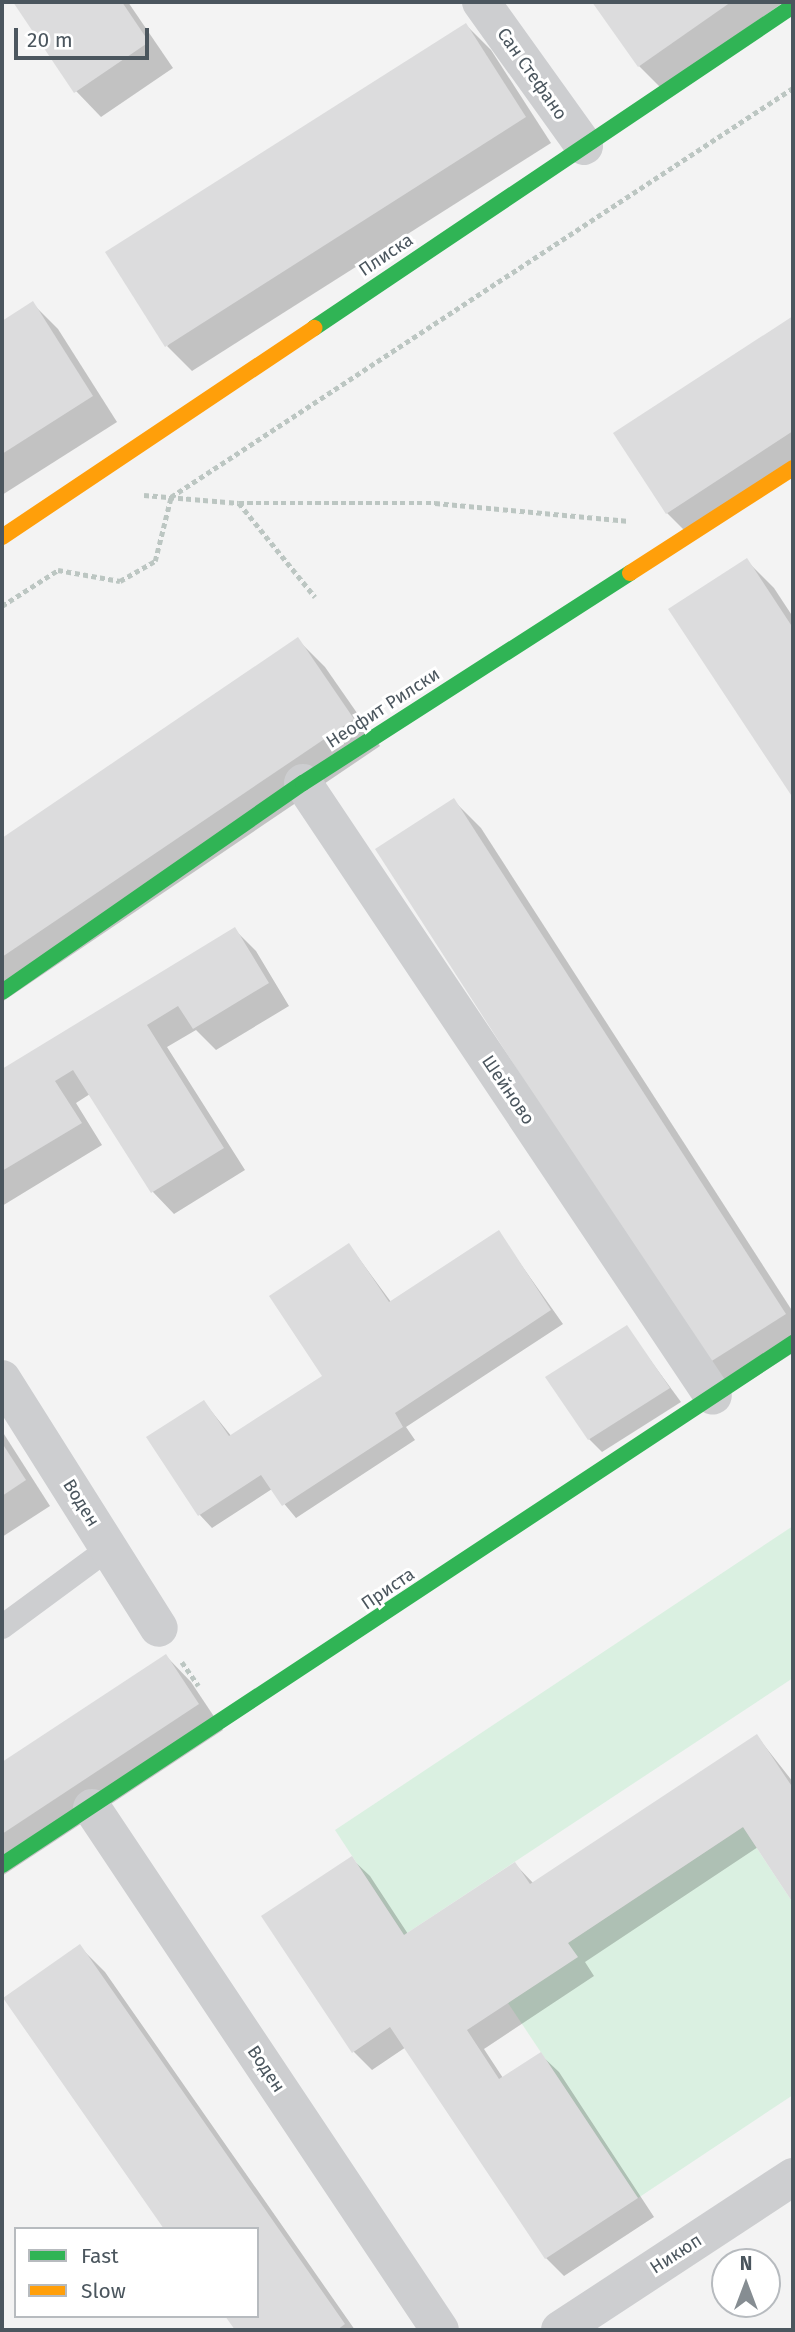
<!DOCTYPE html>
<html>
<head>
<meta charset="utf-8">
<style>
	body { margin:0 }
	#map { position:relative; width:795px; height:2332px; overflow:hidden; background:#f3f3f3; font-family:"Fira Sans",sans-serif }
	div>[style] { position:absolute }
	.green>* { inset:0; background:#daf0e1 }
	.shadow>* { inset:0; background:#0003 }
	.building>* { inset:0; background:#dcdcdd }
	.path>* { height:4.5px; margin-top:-2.25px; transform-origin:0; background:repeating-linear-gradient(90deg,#bcc6c2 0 5px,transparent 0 8.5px) }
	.lane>* { height:24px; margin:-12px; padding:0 12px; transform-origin:12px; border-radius:12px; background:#cdced0 }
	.street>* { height:38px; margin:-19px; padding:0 19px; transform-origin:19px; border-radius:19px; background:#cdced0 }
	.fast>* { height:16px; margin:-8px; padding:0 8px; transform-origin:8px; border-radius:8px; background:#30b455 }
	.slow>* { height:16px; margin:-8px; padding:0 8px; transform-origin:8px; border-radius:8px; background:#ff9f0a }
	span { translate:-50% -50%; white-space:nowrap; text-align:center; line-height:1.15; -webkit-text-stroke:6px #fff; paint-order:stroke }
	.street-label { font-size:18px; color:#4b565e }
	.frame { position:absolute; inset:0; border:4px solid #4b565e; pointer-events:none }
	.legend { position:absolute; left:14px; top:2227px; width:245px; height:91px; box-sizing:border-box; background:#fff; border:2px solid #b7bbbf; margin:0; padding:9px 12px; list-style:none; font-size:21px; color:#4b565e }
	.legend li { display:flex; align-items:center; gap:14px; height:35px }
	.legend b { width:35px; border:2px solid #b7bbbf }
	.north { position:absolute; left:711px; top:2248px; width:70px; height:70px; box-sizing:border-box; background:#fff; border:2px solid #b7bbbf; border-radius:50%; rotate:0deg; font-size:19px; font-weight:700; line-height:28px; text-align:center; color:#4b565e }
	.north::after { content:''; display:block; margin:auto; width:24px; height:32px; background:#868d92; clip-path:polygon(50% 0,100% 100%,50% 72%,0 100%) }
	.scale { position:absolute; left:14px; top:28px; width:135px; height:32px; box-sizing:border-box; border:4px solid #4b565e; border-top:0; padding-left:9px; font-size:21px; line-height:24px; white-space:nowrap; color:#4b565e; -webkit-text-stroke:5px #fff; paint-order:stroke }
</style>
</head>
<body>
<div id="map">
	<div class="green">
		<div style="clip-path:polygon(793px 1526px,793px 1678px,404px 1935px,335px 1830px)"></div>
		<div style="clip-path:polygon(743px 1827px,793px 1903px,793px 2095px,638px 2198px,508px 2003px,577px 1957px,568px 1943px)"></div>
	</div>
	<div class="shadow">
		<div style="clip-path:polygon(15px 2px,128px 2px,173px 68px,101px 117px,76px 91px)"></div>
		<div style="clip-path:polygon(594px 2px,784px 2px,661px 88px,639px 66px)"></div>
		<div style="clip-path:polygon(466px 25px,491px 50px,551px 143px,192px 371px,167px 346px)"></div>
		<div style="clip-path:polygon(32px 303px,58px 329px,117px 422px,2px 495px,2px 323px)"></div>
		<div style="clip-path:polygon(793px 318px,793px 475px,694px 540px,667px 513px,615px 434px)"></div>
		<div style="clip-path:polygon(747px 561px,774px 588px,793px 617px,793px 794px,670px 609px)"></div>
		<div style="clip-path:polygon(298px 640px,325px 667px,380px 746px,2px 1002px,2px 840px)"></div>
		<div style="clip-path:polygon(454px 801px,481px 828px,793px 1312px,793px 1353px,735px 1390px,708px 1363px)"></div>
		<div style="clip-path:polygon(234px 929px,256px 951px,289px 1006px,216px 1050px,196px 1030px,167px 1047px,245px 1170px,174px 1214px,153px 1192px,90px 1094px,76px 1103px,102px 1145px,2px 1206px,2px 1071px)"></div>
		<div style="clip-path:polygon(498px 1232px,563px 1324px,406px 1427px,415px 1440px,296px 1518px,272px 1489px,212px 1528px,199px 1514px,204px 1402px,232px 1437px,325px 1376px,349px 1245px,391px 1302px)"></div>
		<div style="clip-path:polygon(626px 1327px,681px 1402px,602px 1452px,589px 1439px)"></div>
		<div style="clip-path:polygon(2px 1431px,50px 1506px,2px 1537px)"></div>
		<div style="clip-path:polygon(166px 1656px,191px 1682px,223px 1730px,2px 1876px,2px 1764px)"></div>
		<div style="clip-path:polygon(757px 1736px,793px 1782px,793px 1900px,758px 1847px,585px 1962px,594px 1976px,484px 2049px,503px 2078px,540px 2054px,559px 2072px,654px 2217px,564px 2276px,546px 2258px,406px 2047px,372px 2070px,354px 2052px,351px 1858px,370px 1876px,408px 1934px,515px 1864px,534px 1884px)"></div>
		<div style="clip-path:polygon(80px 1947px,105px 1972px,355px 2330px,237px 2330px,227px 2316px,257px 2316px,257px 2229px)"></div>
	</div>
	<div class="building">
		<div style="clip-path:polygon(13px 2px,122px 2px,149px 42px,74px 93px)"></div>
		<div style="clip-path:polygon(592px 2px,731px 2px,638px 67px)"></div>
		<div style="clip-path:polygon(466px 23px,526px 117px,165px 347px,105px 252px)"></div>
		<div style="clip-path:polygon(33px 301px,93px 396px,2px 454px,2px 321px)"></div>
		<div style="clip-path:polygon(793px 316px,793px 431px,666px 514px,613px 433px)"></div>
		<div style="clip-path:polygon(747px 558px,793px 628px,793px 798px,668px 609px)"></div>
		<div style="clip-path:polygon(298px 637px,354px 719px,2px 957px,2px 838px)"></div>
		<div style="clip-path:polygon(454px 798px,786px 1314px,707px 1364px,375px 849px)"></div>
		<div style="clip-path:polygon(235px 927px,269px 983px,193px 1029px,178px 1006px,147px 1025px,224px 1148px,151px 1193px,73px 1070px,55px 1081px,82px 1123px,2px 1171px,2px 1069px)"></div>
		<div style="clip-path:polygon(499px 1230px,551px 1310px,395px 1413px,403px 1427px,282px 1506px,261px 1475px,198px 1516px,146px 1437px,204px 1400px,229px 1436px,322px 1376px,269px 1296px,349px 1243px,389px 1302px)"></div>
		<div style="clip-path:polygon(627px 1325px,670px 1388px,588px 1440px,545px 1377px)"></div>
		<div style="clip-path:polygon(2px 1443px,26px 1480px,2px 1496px)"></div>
		<div style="clip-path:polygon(166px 1654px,199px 1704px,2px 1834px,2px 1762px)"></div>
		<div style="clip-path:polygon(757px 1734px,793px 1788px,793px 1903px,743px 1827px,568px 1943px,578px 1957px,467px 2030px,499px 2079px,541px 2052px,638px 2198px,545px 2259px,390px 2027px,352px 2053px,261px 1916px,352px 1856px,404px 1935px,515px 1862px,530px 1884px)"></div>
		<div style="clip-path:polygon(80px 1944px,345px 2324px,337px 2330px,235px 2330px,225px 2316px,257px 2316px,257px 2229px,164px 2229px,3px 1998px)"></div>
	</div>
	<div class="path">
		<div style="left:144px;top:495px;width:95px;rotate:4.8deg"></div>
		<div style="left:239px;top:503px;width:121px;rotate:51deg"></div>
		<div style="left:239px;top:503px;width:196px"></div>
		<div style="left:435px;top:503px;width:195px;rotate:5.3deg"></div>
		<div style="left:2px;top:606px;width:67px;rotate:-32.7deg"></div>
		<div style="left:58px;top:570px;width:63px;rotate:10.1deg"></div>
		<div style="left:120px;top:581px;width:40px;rotate:-29.7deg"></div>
		<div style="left:155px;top:561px;width:66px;rotate:-76deg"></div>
		<div style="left:171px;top:497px;width:744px;rotate:-33.33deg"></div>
		<div style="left:182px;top:1662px;width:29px;rotate:55deg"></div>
	</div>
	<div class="lane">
		<div style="left:2px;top:1627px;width:133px;rotate:-36.4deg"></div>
	</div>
	<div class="street">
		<div style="left:481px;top:2px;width:177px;rotate:54.4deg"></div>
		<div style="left:303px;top:783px;width:737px;rotate:56.22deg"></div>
		<div style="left:2px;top:1379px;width:294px;rotate:57.8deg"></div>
		<div style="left:92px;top:1808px;width:627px;rotate:56.31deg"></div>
		<div style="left:560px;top:2330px;width:279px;rotate:-33.3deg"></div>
	</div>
	<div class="fast">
		<div style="left:314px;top:328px;width:577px;rotate:-33.91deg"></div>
		<div style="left:2px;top:992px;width:366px;rotate:-34.8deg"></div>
		<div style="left:303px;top:783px;width:389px;rotate:-32.7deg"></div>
		<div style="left:2px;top:1865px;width:948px;rotate:-33.42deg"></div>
	</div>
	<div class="slow">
		<div style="left:2px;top:537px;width:376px;rotate:-33.8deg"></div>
		<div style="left:630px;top:573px;width:194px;rotate:-32.8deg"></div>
	</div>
	<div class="street-label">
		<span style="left:532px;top:74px;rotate:55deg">Сан Стефано</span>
		<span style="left:386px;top:255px;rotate:-34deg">Плиска</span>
		<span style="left:383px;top:708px;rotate:-33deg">Неофит Рилски</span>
		<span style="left:508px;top:1090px;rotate:56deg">Шейново</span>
		<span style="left:81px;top:1503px;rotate:58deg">Воден</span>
		<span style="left:388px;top:1589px;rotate:-34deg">Приста</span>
		<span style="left:266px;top:2069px;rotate:56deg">Воден</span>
		<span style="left:676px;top:2254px;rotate:-33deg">Никюп</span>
	</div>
	<div class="frame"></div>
	<ul class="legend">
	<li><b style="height:9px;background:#30b455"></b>Fast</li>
	<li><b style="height:9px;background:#ff9f0a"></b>Slow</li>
	</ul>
	<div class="north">N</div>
	<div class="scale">20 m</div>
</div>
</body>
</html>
